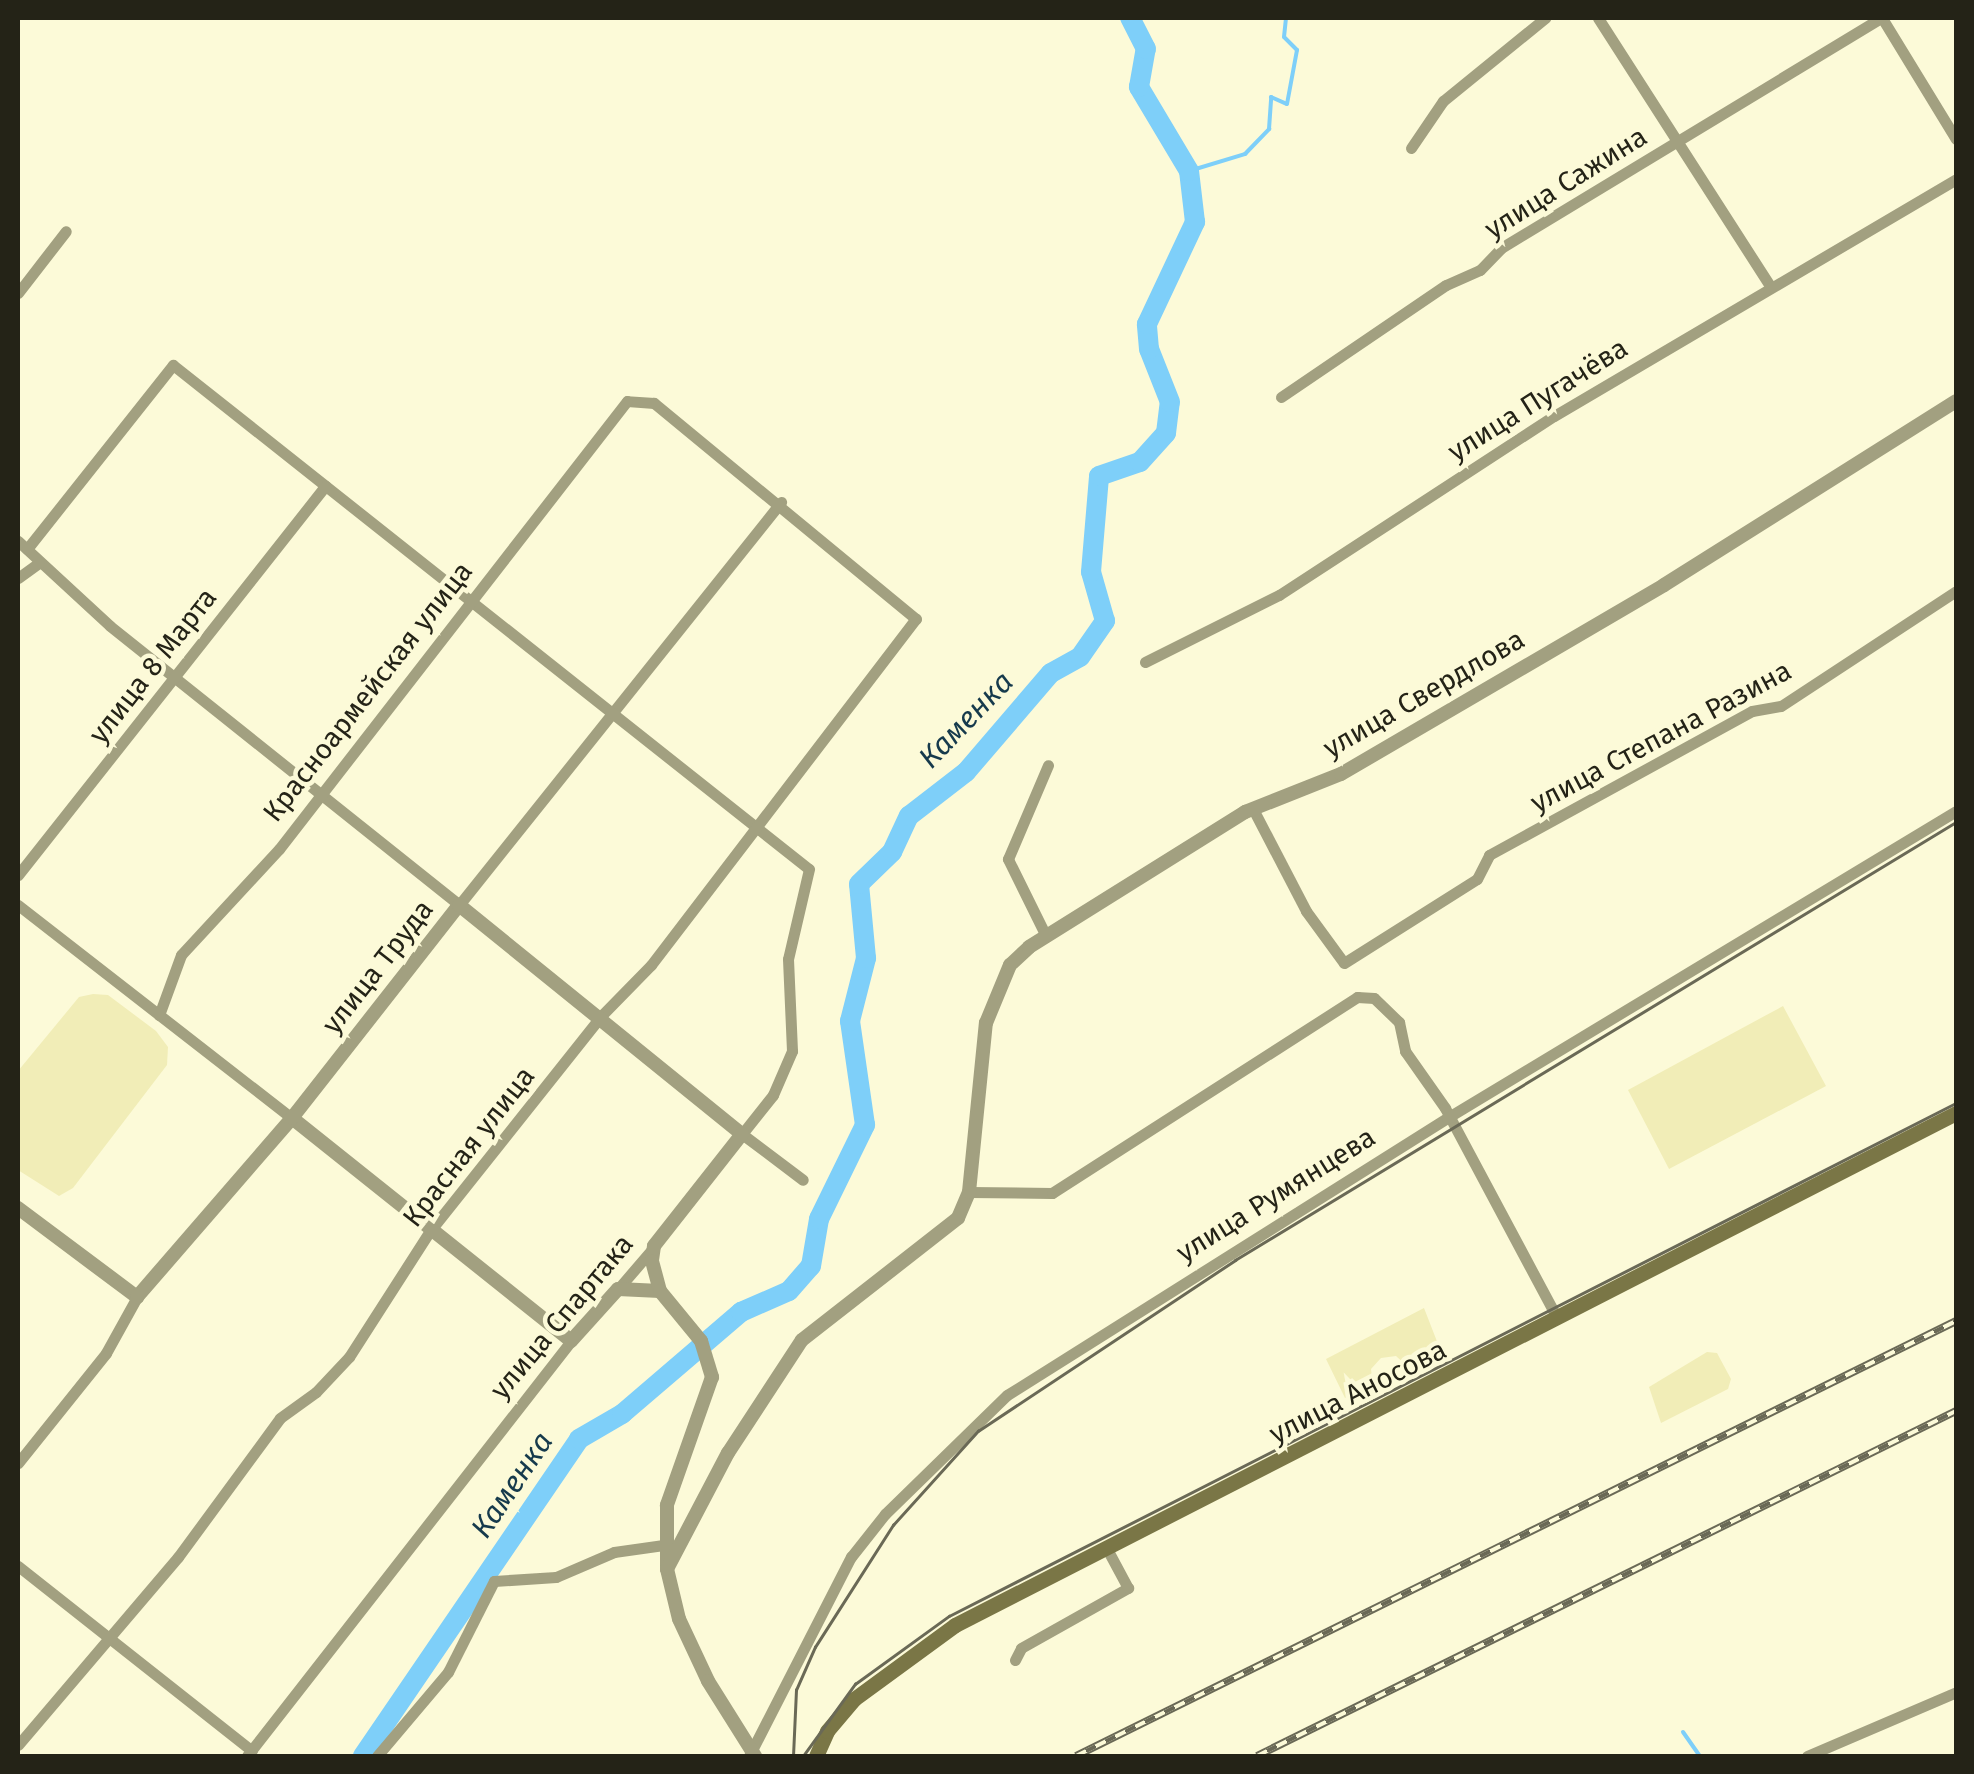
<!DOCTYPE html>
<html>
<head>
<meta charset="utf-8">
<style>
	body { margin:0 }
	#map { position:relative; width:1974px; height:1774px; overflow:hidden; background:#fcfad8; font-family:"Fira Sans",sans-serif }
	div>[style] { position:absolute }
	.green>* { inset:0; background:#f1edb7 }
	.stream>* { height:4px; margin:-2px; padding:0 2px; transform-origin:2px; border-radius:2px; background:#7ecff9 }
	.river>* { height:20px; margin:-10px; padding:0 10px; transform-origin:10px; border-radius:10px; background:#7ecff9 }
	.minor>* { height:11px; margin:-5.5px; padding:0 5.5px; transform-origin:5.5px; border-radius:5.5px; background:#a2a080 }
	.tertiary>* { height:14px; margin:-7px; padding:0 7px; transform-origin:7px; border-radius:7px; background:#a2a080 }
	.secondary>* { height:15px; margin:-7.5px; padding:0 7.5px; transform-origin:7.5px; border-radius:7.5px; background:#7a7646 }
	.tram>* { height:2.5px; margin:-1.25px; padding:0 1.25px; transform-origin:1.25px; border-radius:1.25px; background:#6a6956 }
	.rail>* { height:8px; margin-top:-4px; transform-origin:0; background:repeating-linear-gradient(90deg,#fcfad8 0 11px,#6a6956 0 22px); box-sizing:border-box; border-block:2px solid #6a6956 }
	span { translate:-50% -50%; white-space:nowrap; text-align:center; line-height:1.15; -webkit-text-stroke:9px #fcfad8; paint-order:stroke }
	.street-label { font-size:28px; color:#242317 }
	.water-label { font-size:30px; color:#163a4c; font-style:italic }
	.frame { position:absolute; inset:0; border:20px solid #242317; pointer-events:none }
</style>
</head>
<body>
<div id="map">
	<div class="green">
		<div style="clip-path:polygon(93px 994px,108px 995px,156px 1031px,168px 1047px,167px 1065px,73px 1188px,59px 1196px,18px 1170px,18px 1071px,79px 997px)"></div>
		<div style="clip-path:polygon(1783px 1006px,1826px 1086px,1669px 1169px,1628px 1090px)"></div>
		<div style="clip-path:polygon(1424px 1308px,1438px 1344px,1423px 1352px,1426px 1358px,1408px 1367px,1396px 1356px,1381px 1358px,1371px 1369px,1373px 1385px,1345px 1398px,1326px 1359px)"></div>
		<div style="clip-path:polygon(1707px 1352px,1717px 1353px,1731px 1379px,1728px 1389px,1661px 1423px,1649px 1387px)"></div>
	</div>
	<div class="stream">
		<div style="left:1189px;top:171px;width:59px;rotate:-16.9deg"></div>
		<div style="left:1245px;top:154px;width:35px;rotate:-46deg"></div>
		<div style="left:1269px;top:129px;width:32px;rotate:-86deg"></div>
		<div style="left:1271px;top:97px;width:17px;rotate:24deg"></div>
		<div style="left:1287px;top:104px;width:55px;rotate:-79.5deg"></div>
		<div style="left:1297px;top:50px;width:18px;rotate:-135deg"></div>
		<div style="left:1284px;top:37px;width:19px;rotate:-84deg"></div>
		<div style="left:1683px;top:1732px;width:29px;rotate:55deg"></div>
	</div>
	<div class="river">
		<div style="left:363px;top:1756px;width:384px;rotate:-55.7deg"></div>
		<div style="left:579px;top:1439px;width:50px;rotate:-30.2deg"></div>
		<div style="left:622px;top:1414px;width:157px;rotate:-40.6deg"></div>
		<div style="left:741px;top:1312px;width:52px;rotate:-23.6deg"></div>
		<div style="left:789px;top:1291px;width:33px;rotate:-49deg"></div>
		<div style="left:811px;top:1266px;width:48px;rotate:-80.3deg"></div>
		<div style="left:819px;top:1219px;width:105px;rotate:-63.9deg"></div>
		<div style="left:865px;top:1125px;width:105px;rotate:-98.2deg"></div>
		<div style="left:850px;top:1021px;width:65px;rotate:-75.7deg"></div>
		<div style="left:866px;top:958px;width:74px;rotate:-95.4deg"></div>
		<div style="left:859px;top:884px;width:46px;rotate:-44.1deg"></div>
		<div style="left:892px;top:852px;width:40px;rotate:-65deg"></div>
		<div style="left:909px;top:816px;width:72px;rotate:-37.7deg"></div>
		<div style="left:966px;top:772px;width:130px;rotate:-49.4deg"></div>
		<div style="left:1051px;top:673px;width:33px;rotate:-29deg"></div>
		<div style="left:1080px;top:657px;width:44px;rotate:-55.2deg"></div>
		<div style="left:1105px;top:621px;width:51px;rotate:-105.9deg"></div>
		<div style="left:1091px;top:572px;width:96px;rotate:-85.2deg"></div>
		<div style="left:1099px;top:476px;width:43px;rotate:-18.9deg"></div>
		<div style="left:1140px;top:462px;width:39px;rotate:-48deg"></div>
		<div style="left:1166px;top:433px;width:31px;rotate:-83deg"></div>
		<div style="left:1170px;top:402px;width:57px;rotate:-111.6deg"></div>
		<div style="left:1149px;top:349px;width:25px;rotate:-95deg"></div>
		<div style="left:1147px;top:324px;width:113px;rotate:-64.8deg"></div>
		<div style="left:1195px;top:222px;width:51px;rotate:-96.7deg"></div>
		<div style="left:1189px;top:171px;width:98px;rotate:-120.8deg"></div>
		<div style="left:1139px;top:87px;width:39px;rotate:-80deg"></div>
		<div style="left:1146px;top:49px;width:35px;rotate:-117deg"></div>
	</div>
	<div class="minor">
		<div style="left:1598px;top:18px;width:320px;rotate:57.3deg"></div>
		<div style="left:1882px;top:18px;width:142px;rotate:58.6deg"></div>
		<div style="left:1411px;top:148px;width:57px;rotate:-55.8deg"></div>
		<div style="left:1443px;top:101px;width:132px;rotate:-39.1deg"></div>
		<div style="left:18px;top:293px;width:78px;rotate:-52.3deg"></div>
		<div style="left:1281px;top:397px;width:199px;rotate:-34.2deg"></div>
		<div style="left:1446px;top:285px;width:37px;rotate:-24deg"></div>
		<div style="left:1480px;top:270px;width:30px;rotate:-46deg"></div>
		<div style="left:1501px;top:248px;width:444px;rotate:-31.2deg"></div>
		<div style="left:18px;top:541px;width:125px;rotate:42.7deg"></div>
		<div style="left:110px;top:626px;width:447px;rotate:38.6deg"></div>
		<div style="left:459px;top:905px;width:516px;rotate:-51.37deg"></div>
		<div style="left:27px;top:549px;width:235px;rotate:-51.6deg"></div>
		<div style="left:173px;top:365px;width:811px;rotate:38.4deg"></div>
		<div style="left:809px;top:869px;width:92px;rotate:103.1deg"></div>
		<div style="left:788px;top:959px;width:92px;rotate:87.5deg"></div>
		<div style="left:792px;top:1051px;width:48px;rotate:113.4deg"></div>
		<div style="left:773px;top:1095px;width:50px;rotate:128.5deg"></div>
		<div style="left:742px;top:1134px;width:76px;rotate:37deg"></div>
		<div style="left:18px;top:578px;width:26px;rotate:-36deg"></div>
		<div style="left:1145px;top:662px;width:150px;rotate:-26.6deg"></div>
		<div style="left:1279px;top:595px;width:328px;rotate:-33.1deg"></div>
		<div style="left:1554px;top:416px;width:467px;rotate:-30.5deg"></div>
		<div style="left:1253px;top:809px;width:115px;rotate:62.5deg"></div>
		<div style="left:1306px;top:911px;width:64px;rotate:53.8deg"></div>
		<div style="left:1344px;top:963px;width:157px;rotate:-32.3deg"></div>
		<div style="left:1477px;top:879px;width:27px;rotate:-63deg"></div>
		<div style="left:1489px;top:855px;width:300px;rotate:-28.7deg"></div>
		<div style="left:1752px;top:711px;width:29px;rotate:-10deg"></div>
		<div style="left:1781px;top:706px;width:209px;rotate:-33.3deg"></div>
		<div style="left:18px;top:875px;width:496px;rotate:-51.7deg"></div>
		<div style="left:18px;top:905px;width:347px;rotate:37.9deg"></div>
		<div style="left:1046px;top:936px;width:86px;rotate:-116.3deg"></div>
		<div style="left:1008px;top:859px;width:102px;rotate:-66.9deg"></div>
		<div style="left:969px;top:1192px;width:83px;rotate:0.7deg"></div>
		<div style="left:1052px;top:1193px;width:363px;rotate:-32.7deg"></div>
		<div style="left:1357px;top:997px;width:17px;rotate:3deg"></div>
		<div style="left:1374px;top:998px;width:35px;rotate:44deg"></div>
		<div style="left:1399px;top:1022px;width:30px;rotate:78deg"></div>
		<div style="left:1405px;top:1051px;width:70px;rotate:54.9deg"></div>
		<div style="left:1445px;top:1108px;width:238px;rotate:61.9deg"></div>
		<div style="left:618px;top:1289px;width:55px;rotate:-49.4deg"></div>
		<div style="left:18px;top:1463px;width:141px;rotate:-51.3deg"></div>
		<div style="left:106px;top:1353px;width:64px;rotate:-61deg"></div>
		<div style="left:18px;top:1566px;width:298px;rotate:38.3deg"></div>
		<div style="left:1015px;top:1660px;width:13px;rotate:-63deg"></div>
		<div style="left:1021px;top:1648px;width:123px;rotate:-29.3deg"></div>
		<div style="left:1128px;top:1588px;width:47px;rotate:-118.2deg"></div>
		<div style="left:18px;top:1745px;width:247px;rotate:-49.6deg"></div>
		<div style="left:178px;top:1557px;width:172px;rotate:-53.7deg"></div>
		<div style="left:280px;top:1418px;width:44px;rotate:-35.8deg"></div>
		<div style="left:316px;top:1392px;width:48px;rotate:-46.7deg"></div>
		<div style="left:349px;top:1357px;width:150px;rotate:-57.3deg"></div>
		<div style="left:430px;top:1231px;width:276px;rotate:-51.5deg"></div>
		<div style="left:602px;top:1015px;width:70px;rotate:-45.6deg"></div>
		<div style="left:651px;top:965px;width:436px;rotate:-52.6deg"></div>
		<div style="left:916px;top:619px;width:340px;rotate:-140.5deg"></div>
		<div style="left:654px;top:403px;width:27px;rotate:-176deg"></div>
		<div style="left:627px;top:401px;width:567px;rotate:127.84deg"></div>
		<div style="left:279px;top:849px;width:144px;rotate:132.8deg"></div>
		<div style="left:181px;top:955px;width:64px;rotate:110.1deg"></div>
		<div style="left:247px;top:1756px;width:526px;rotate:-52.02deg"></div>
		<div style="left:377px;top:1756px;width:110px;rotate:-49.8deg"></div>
		<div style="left:448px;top:1672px;width:102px;rotate:-63.2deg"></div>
		<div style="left:494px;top:1581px;width:62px;rotate:-3.7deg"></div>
		<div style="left:556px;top:1577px;width:63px;rotate:-23.3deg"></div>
		<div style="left:614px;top:1552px;width:50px;rotate:-8deg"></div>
		<div style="left:749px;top:1756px;width:224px;rotate:-62.9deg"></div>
		<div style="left:851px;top:1557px;width:55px;rotate:-51.7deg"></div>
		<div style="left:885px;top:1514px;width:170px;rotate:-44.3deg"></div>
		<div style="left:1007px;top:1395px;width:520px;rotate:-32.19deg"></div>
		<div style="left:1447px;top:1118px;width:594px;rotate:-31.1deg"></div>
		<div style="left:1807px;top:1756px;width:162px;rotate:-23.2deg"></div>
	</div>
	<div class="tertiary">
		<div style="left:292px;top:1118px;width:357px;rotate:38.6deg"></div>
		<div style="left:571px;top:1341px;width:70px;rotate:-47.9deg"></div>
		<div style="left:618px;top:1289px;width:42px;rotate:2.7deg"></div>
		<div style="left:18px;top:1208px;width:149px;rotate:36.8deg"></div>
		<div style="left:137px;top:1297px;width:237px;rotate:-49.1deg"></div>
		<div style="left:292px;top:1118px;width:271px;rotate:-51.9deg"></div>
		<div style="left:459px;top:905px;width:364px;rotate:39deg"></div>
		<div style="left:742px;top:1134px;width:142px;rotate:128.2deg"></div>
		<div style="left:654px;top:1246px;width:15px;rotate:98deg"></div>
		<div style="left:652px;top:1261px;width:31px;rotate:75deg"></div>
		<div style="left:660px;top:1291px;width:65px;rotate:50.6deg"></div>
		<div style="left:701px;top:1341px;width:38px;rotate:73deg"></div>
		<div style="left:712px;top:1377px;width:136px;rotate:109.4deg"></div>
		<div style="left:667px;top:1505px;width:64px;rotate:90deg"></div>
		<div style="left:667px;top:1569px;width:51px;rotate:76.5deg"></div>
		<div style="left:679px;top:1619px;width:68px;rotate:64.9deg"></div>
		<div style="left:708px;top:1681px;width:89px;rotate:57.9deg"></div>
		<div style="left:667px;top:1569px;width:131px;rotate:-62.3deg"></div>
		<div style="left:728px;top:1453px;width:135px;rotate:-56.8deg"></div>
		<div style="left:802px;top:1340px;width:198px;rotate:-38deg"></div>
		<div style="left:958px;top:1218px;width:28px;rotate:-67deg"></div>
		<div style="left:969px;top:1192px;width:170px;rotate:-84.3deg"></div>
		<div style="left:986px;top:1023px;width:63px;rotate:-67.5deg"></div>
		<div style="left:1010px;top:965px;width:26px;rotate:-43deg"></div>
		<div style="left:1029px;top:947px;width:255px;rotate:-32deg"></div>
		<div style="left:1245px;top:812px;width:103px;rotate:-21.6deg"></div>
		<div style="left:1341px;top:774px;width:374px;rotate:-30.3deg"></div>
		<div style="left:1664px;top:585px;width:345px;rotate:-32.2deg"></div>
	</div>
	<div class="secondary">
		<div style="left:816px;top:1756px;width:27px;rotate:-66deg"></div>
		<div style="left:827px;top:1731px;width:42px;rotate:-49.8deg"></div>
		<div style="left:854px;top:1699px;width:125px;rotate:-36.2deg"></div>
		<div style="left:955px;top:1625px;width:1124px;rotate:-27.09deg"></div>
	</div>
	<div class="tram">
		<div style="left:793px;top:1756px;width:66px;rotate:-87.4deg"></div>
		<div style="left:796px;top:1690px;width:47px;rotate:-66.2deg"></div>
		<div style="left:815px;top:1647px;width:145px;rotate:-57.4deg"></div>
		<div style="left:893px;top:1525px;width:127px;rotate:-47.9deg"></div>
		<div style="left:978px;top:1431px;width:309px;rotate:-33.6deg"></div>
		<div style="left:1235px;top:1260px;width:844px;rotate:-31.28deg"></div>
		<div style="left:803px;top:1756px;width:89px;rotate:-54.2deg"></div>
		<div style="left:855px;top:1684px;width:116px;rotate:-35.9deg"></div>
		<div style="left:949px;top:1616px;width:1130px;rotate:-27deg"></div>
	</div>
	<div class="rail">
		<div style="left:1076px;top:1756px;width:982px;rotate:-26.3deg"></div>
		<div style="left:1257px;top:1756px;width:780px;rotate:-26.27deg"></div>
	</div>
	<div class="street-label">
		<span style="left:1566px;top:183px;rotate:-32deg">улица Сажина</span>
		<span style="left:1538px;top:400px;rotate:-32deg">улица Пугачёва</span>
		<span style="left:153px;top:666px;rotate:-52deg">улица 8 Марта</span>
		<span style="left:368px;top:692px;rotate:-52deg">Красноармейская улица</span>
		<span style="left:1424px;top:694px;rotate:-30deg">улица Свердлова</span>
		<span style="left:1661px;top:737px;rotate:-28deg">улица Степана Разина</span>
		<span style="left:378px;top:967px;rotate:-52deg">улица Труда</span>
		<span style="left:469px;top:1147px;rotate:-52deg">Красная улица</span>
		<span style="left:1276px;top:1195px;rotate:-32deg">улица Румянцева</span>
		<span style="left:562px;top:1317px;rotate:-50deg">улица Спартака</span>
		<span style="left:1358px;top:1392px;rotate:-27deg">улица Аносова</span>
	</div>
	<div class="water-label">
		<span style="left:966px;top:720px;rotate:-46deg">Каменка</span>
		<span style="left:512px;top:1485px;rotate:-56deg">Каменка</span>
	</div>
	<div class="frame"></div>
</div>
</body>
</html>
